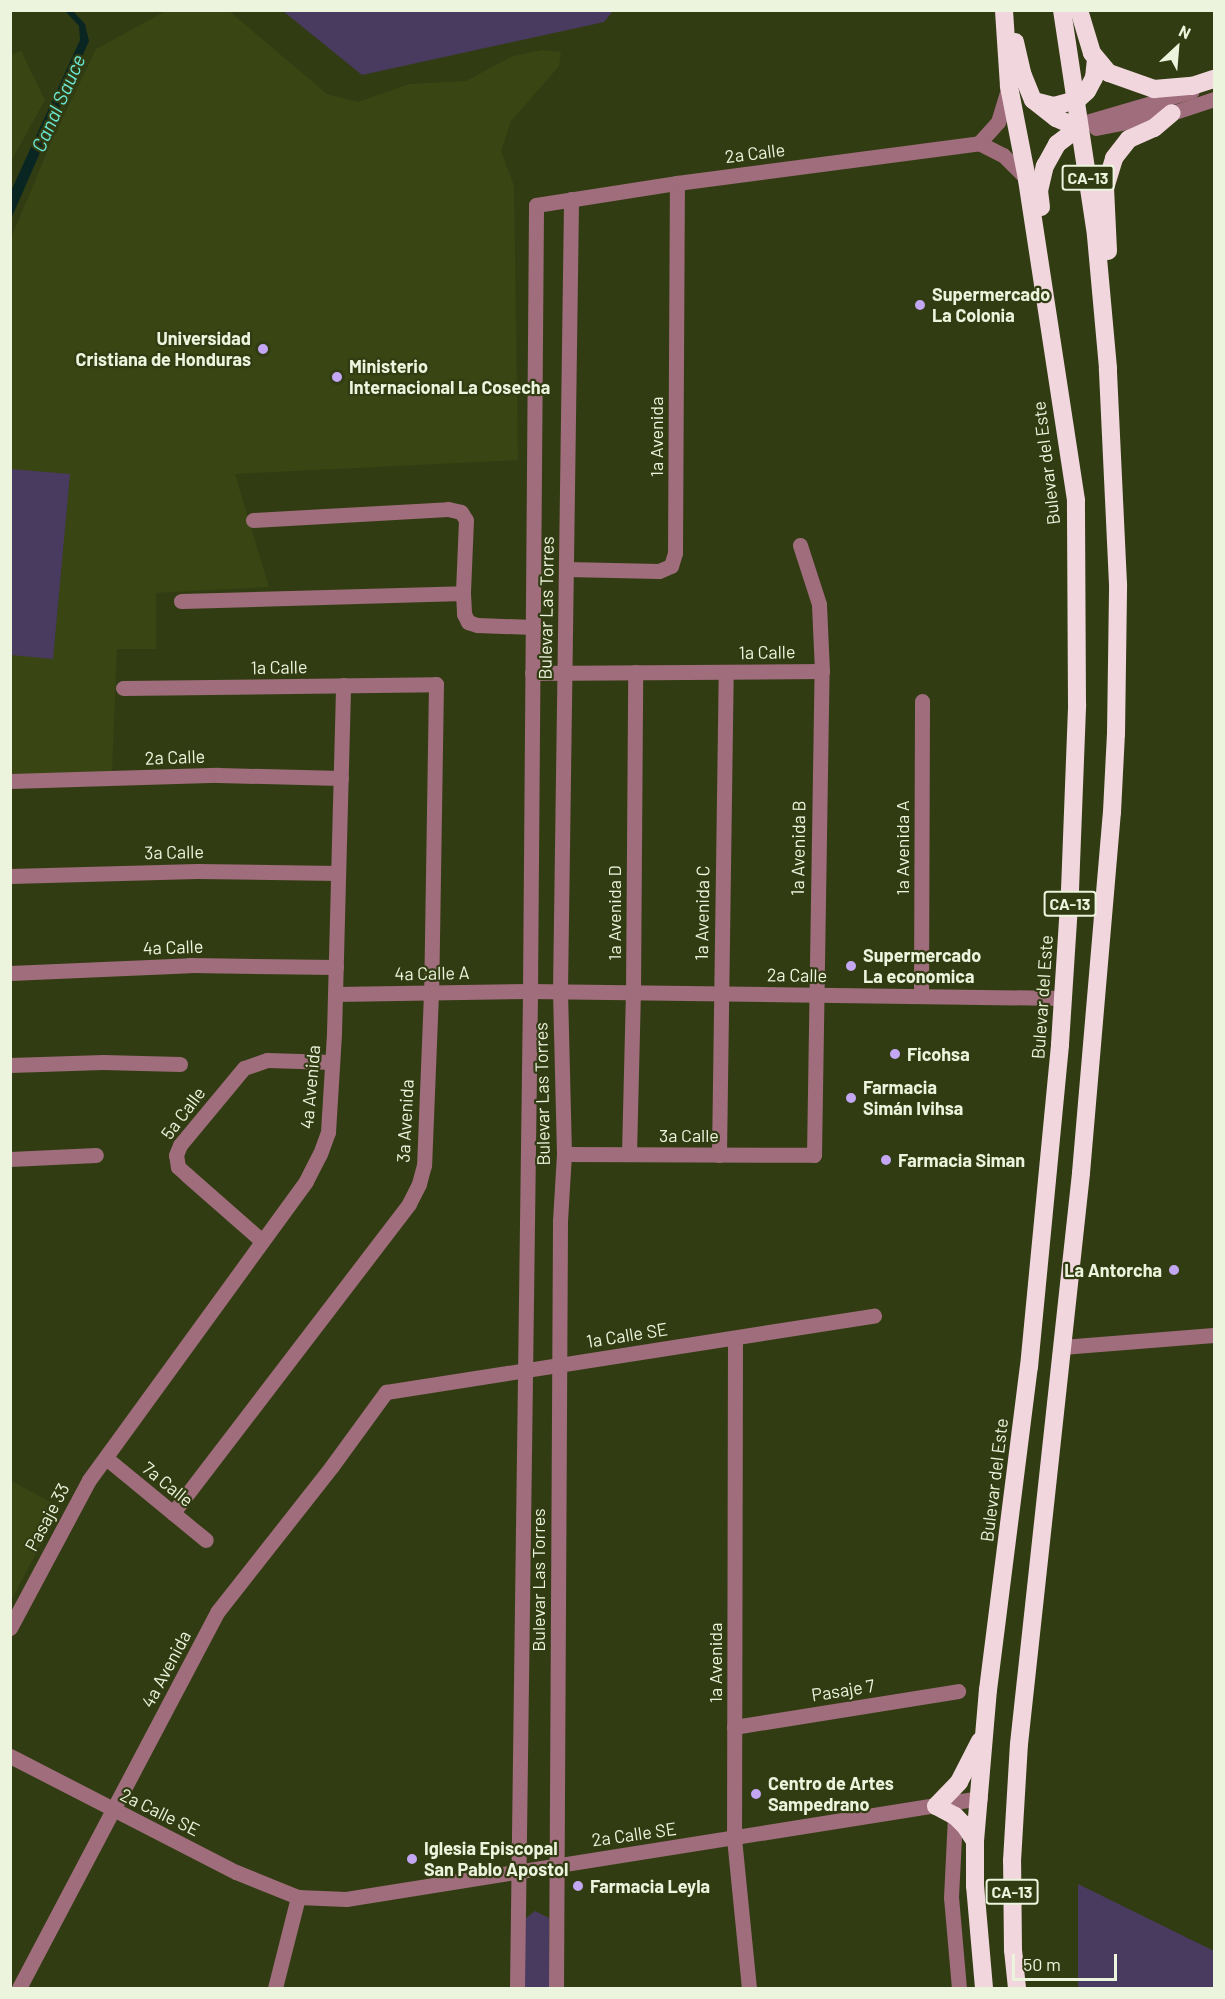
<!DOCTYPE html>
<html>
<head>
<meta charset="utf-8">
<style>
	body { margin:0 }
	#map { position:relative; width:1225px; height:1999px; overflow:hidden; background:#323c13; font-family:Barlow,sans-serif }
	div>[style] { position:absolute }
	.built>* { inset:0; background:#394513 }
	.green>* { inset:0; background:#493a60 }
	.water>* { inset:0; background:#0a2622 }
	.minor>* { height:15px; margin:-7.5px; padding:0 7.5px; transform-origin:7.5px; border-radius:7.5px; background:#9f6d7b }
	.highway>* { height:18px; margin:-9px; padding:0 9px; transform-origin:9px; border-radius:9px; background:#f1d7dd }
	.highway-bridge>* { height:18px; margin:-9px; padding:0 9px; transform-origin:9px; border-radius:9px; background:#f1d7dd }
	.dots>* { width:16px; height:16px; translate:-50% -50%; box-sizing:border-box; border:3px solid #323c13; border-radius:50% }
	span { translate:-50% -50%; white-space:nowrap; text-align:center; line-height:1.15; -webkit-text-stroke:4.5px #323c13; paint-order:stroke }
	.shield-label span { padding:2px 4px; background:#323c13; border:2px solid; border-radius:4px; -webkit-text-stroke-width:0 }
	.shield-label { font-size:16px; color:#edf4dd; font-weight:700 }
	.street-label { font-size:18px; color:#edf4dd }
	.poi-label { font-size:18px; color:#edf4dd; font-weight:700 }
	.left { translate:0 -50%; text-align:left }
	.right { translate:-100% -50%; text-align:right }
	.water-label { font-size:20px; color:#6aead6; font-style:italic }
	.frame { position:absolute; inset:0; border:12px solid #edf4dd; pointer-events:none }
	.north { position:absolute; left:1147px; top:18px; width:60px; height:60px; -webkit-text-stroke:4px #323c13; paint-order:stroke; rotate:26deg; font-size:16px; font-weight:700; line-height:24px; text-align:center; color:#edf4dd }
	.north::after { content:''; display:block; margin:auto; width:21px; height:27px; background:#edf4dd; clip-path:polygon(50% 0,100% 100%,50% 72%,0 100%) }
	.scale { position:absolute; left:1012px; top:1954px; width:105px; height:27px; box-sizing:border-box; border:3px solid #edf4dd; border-top:0; padding-left:8px; font-size:18px; line-height:21px; white-space:nowrap; color:#edf4dd; -webkit-text-stroke:4px #323c13; paint-order:stroke }
</style>
</head>
<body>
<div id="map">
	<div class="built">
		<div style="clip-path:polygon(166px 11px,229px 11px,327px 94px,358px 102px,409px 84px,466px 81px,513px 56px,542px 50px,561px 52px,559px 66px,511px 121px,501px 151px,514px 186px,518px 460px,235px 474px,269px 587px,156px 593px,156px 649px,117px 649px,112px 773px,11px 774px,11px 238px,51px 143px,96px 49px)"></div>
		<div style="clip-path:polygon(21px 51px,45px 100px,11px 161px,11px 55px)"></div>
		<div style="clip-path:polygon(11px 1481px,60px 1507px,11px 1601px)"></div>
	</div>
	<div class="green">
		<div style="clip-path:polygon(283px 11px,613px 11px,604px 22px,362px 75px)"></div>
		<div style="clip-path:polygon(10px 469px,70px 474px,53px 659px,11px 655px)"></div>
		<div style="clip-path:polygon(1078px 1884px,1214px 1951px,1214px 1988px,1078px 1988px)"></div>
		<div style="clip-path:polygon(535px 1911px,549px 1918px,549px 1988px,525px 1988px,525px 1919px)"></div>
	</div>
	<div class="water">
		<div style="clip-path:polygon(65px 11px,73px 11px,85px 24px,89px 41px,11px 219px,11px 191px,80px 40px,79px 26px)"></div>
	</div>
	<div class="minor">
		<div style="left:1078px;top:128px;width:14px;rotate:-30deg"></div>
		<div style="left:1090px;top:121px;width:106px;rotate:-16.4deg"></div>
		<div style="left:1096px;top:128px;width:77px;rotate:-11.2deg"></div>
		<div style="left:1172px;top:113px;width:44px;rotate:-18.4deg"></div>
		<div style="left:979px;top:143px;width:28px;rotate:-48deg"></div>
		<div style="left:998px;top:122px;width:38px;rotate:-73deg"></div>
		<div style="left:253px;top:520px;width:195px;rotate:-3.2deg"></div>
		<div style="left:448px;top:509px;width:13px;rotate:13deg"></div>
		<div style="left:461px;top:512px;width:9px;rotate:58deg"></div>
		<div style="left:466px;top:520px;width:73px;rotate:92.4deg"></div>
		<div style="left:463px;top:593px;width:21px;rotate:87deg"></div>
		<div style="left:464px;top:614px;width:9px;rotate:63deg"></div>
		<div style="left:468px;top:622px;width:9px;rotate:18deg"></div>
		<div style="left:477px;top:625px;width:56px;rotate:2deg"></div>
		<div style="left:566px;top:569px;width:93px;rotate:1.2deg"></div>
		<div style="left:659px;top:571px;width:13px;rotate:-23deg"></div>
		<div style="left:671px;top:566px;width:14px;rotate:-73deg"></div>
		<div style="left:675px;top:553px;width:370px;rotate:-89.7deg"></div>
		<div style="left:181px;top:601px;width:282px;rotate:-1.6deg"></div>
		<div style="left:532px;top:673px;width:290px;rotate:-0.4deg"></div>
		<div style="left:123px;top:688px;width:313px;rotate:-0.7deg"></div>
		<div style="left:436px;top:684px;width:309px;rotate:90.9deg"></div>
		<div style="left:431px;top:993px;width:172px;rotate:92.3deg"></div>
		<div style="left:424px;top:1165px;width:20px;rotate:105deg"></div>
		<div style="left:419px;top:1184px;width:22px;rotate:117deg"></div>
		<div style="left:409px;top:1204px;width:389px;rotate:127.4deg"></div>
		<div style="left:10px;top:781px;width:208px;rotate:-1.7deg"></div>
		<div style="left:218px;top:775px;width:123px;rotate:1.4deg"></div>
		<div style="left:10px;top:876px;width:187px;rotate:-1.5deg"></div>
		<div style="left:197px;top:871px;width:141px;rotate:0.8deg"></div>
		<div style="left:10px;top:973px;width:180px;rotate:-2.5deg"></div>
		<div style="left:190px;top:965px;width:146px;rotate:0.8deg"></div>
		<div style="left:335px;top:994px;width:195px;rotate:-0.9deg"></div>
		<div style="left:530px;top:991px;width:534px;rotate:0.75deg"></div>
		<div style="left:921px;top:996px;width:295px;rotate:-89.8deg"></div>
		<div style="left:10px;top:1065px;width:93px;rotate:-1.8deg"></div>
		<div style="left:103px;top:1062px;width:77px;rotate:1.5deg"></div>
		<div style="left:564px;top:1154px;width:250px;rotate:0.2deg"></div>
		<div style="left:814px;top:1155px;width:484px;rotate:-89.1deg"></div>
		<div style="left:822px;top:671px;width:67px;rotate:-92.6deg"></div>
		<div style="left:819px;top:604px;width:62px;rotate:-107.9deg"></div>
		<div style="left:629px;top:1154px;width:162px;rotate:-88.6deg"></div>
		<div style="left:633px;top:992px;width:320px;rotate:-89.6deg"></div>
		<div style="left:719px;top:1155px;width:483px;rotate:-89.2deg"></div>
		<div style="left:10px;top:1159px;width:86px;rotate:-2.7deg"></div>
		<div style="left:262px;top:1241px;width:100px;rotate:-138.7deg"></div>
		<div style="left:187px;top:1175px;width:12px;rotate:-138deg"></div>
		<div style="left:178px;top:1167px;width:12px;rotate:-99deg"></div>
		<div style="left:176px;top:1155px;width:11px;rotate:-68deg"></div>
		<div style="left:180px;top:1145px;width:100px;rotate:-50.3deg"></div>
		<div style="left:244px;top:1068px;width:24px;rotate:-19deg"></div>
		<div style="left:267px;top:1060px;width:65px;rotate:1.8deg"></div>
		<div style="left:735px;top:1338px;width:500px;rotate:90.11deg"></div>
		<div style="left:734px;top:1838px;width:151px;rotate:84.3deg"></div>
		<div style="left:1062px;top:1347px;width:152px;rotate:-4.5deg"></div>
		<div style="left:106px;top:1458px;width:129px;rotate:39.4deg"></div>
		<div style="left:10px;top:1628px;width:168px;rotate:-61.9deg"></div>
		<div style="left:89px;top:1480px;width:369px;rotate:-54deg"></div>
		<div style="left:306px;top:1181px;width:30px;rotate:-63deg"></div>
		<div style="left:320px;top:1154px;width:23px;rotate:-70deg"></div>
		<div style="left:328px;top:1132px;width:99px;rotate:-86.5deg"></div>
		<div style="left:334px;top:1033px;width:348px;rotate:-88.5deg"></div>
		<div style="left:734px;top:1727px;width:227px;rotate:-9.1deg"></div>
		<div style="left:10px;top:1756px;width:254px;rotate:27.2deg"></div>
		<div style="left:236px;top:1872px;width:67px;rotate:22deg"></div>
		<div style="left:298px;top:1897px;width:48px;rotate:2.4deg"></div>
		<div style="left:346px;top:1899px;width:642px;rotate:-9.05deg"></div>
		<div style="left:955px;top:1816px;width:81px;rotate:92.8deg"></div>
		<div style="left:951px;top:1897px;width:91px;rotate:85deg"></div>
		<div style="left:19px;top:1988px;width:426px;rotate:-62.2deg"></div>
		<div style="left:218px;top:1611px;width:184px;rotate:-51.8deg"></div>
		<div style="left:332px;top:1466px;width:92px;rotate:-53.9deg"></div>
		<div style="left:386px;top:1392px;width:494px;rotate:-8.9deg"></div>
		<div style="left:275px;top:1988px;width:94px;rotate:-75.8deg"></div>
		<div style="left:517px;top:1988px;width:997px;rotate:-89.25deg"></div>
		<div style="left:530px;top:991px;width:786px;rotate:-89.56deg"></div>
		<div style="left:536px;top:205px;width:143px;rotate:-8.9deg"></div>
		<div style="left:677px;top:183px;width:305px;rotate:-7.5deg"></div>
		<div style="left:979px;top:143px;width:27px;rotate:27deg"></div>
		<div style="left:1003px;top:155px;width:34px;rotate:45deg"></div>
		<div style="left:556px;top:1988px;width:767px;rotate:-89.7deg"></div>
		<div style="left:560px;top:1221px;width:67px;rotate:-86.6deg"></div>
		<div style="left:564px;top:1154px;width:163px;rotate:-91.4deg"></div>
		<div style="left:560px;top:991px;width:792px;rotate:-89.2deg"></div>
	</div>
	<div class="highway">
		<div style="left:1079px;top:10px;width:45px;rotate:73.2deg"></div>
		<div style="left:1092px;top:53px;width:26px;rotate:50deg"></div>
		<div style="left:1109px;top:73px;width:48px;rotate:19.6deg"></div>
		<div style="left:1154px;top:89px;width:38px;rotate:-5deg"></div>
		<div style="left:1192px;top:86px;width:23px;rotate:-18deg"></div>
		<div style="left:1015px;top:42px;width:32px;rotate:77deg"></div>
		<div style="left:1022px;top:73px;width:29px;rotate:68deg"></div>
		<div style="left:1033px;top:100px;width:29px;rotate:38deg"></div>
		<div style="left:1056px;top:118px;width:24px;rotate:24deg"></div>
		<div style="left:1038px;top:102px;width:16px;rotate:14deg"></div>
		<div style="left:1054px;top:106px;width:24px;rotate:-15deg"></div>
		<div style="left:1077px;top:100px;width:13px;rotate:-42deg"></div>
		<div style="left:1087px;top:91px;width:15px;rotate:-62deg"></div>
		<div style="left:1094px;top:78px;width:19px;rotate:-84deg"></div>
		<div style="left:1041px;top:207px;width:16px;rotate:-97deg"></div>
		<div style="left:1039px;top:191px;width:26px;rotate:-77deg"></div>
		<div style="left:1045px;top:166px;width:25px;rotate:-61deg"></div>
		<div style="left:1057px;top:144px;width:26px;rotate:-37deg"></div>
		<div style="left:1108px;top:251px;width:63px;rotate:-92.7deg"></div>
		<div style="left:1105px;top:188px;width:31px;rotate:-73deg"></div>
		<div style="left:1114px;top:158px;width:24px;rotate:-52deg"></div>
		<div style="left:1129px;top:139px;width:27px;rotate:-24deg"></div>
		<div style="left:1154px;top:128px;width:23px;rotate:-40deg"></div>
		<div style="left:975px;top:1841px;width:17px;rotate:-123deg"></div>
		<div style="left:966px;top:1827px;width:16px;rotate:-135deg"></div>
		<div style="left:955px;top:1816px;width:21px;rotate:-152deg"></div>
		<div style="left:936px;top:1806px;width:33px;rotate:-46deg"></div>
		<div style="left:959px;top:1782px;width:46px;rotate:-62.9deg"></div>
		<div style="left:984px;top:1988px;width:102px;rotate:-95deg"></div>
		<div style="left:975px;top:1886px;width:45px;rotate:-90deg"></div>
		<div style="left:975px;top:1841px;width:152px;rotate:-85.1deg"></div>
		<div style="left:988px;top:1690px;width:326px;rotate:-82.8deg"></div>
		<div style="left:1029px;top:1367px;width:324px;rotate:-84.5deg"></div>
		<div style="left:1060px;top:1044px;width:154px;rotate:-86.3deg"></div>
		<div style="left:1070px;top:890px;width:186px;rotate:-87.8deg"></div>
		<div style="left:1077px;top:704px;width:204px;rotate:-90.3deg"></div>
		<div style="left:1076px;top:500px;width:325px;rotate:-98.7deg"></div>
		<div style="left:1027px;top:179px;width:95px;rotate:-101deg"></div>
		<div style="left:1009px;top:86px;width:76px;rotate:-93.8deg"></div>
		<div style="left:1017px;top:1988px;width:38px;rotate:-96deg"></div>
		<div style="left:1013px;top:1950px;width:89px;rotate:-90.6deg"></div>
		<div style="left:1012px;top:1861px;width:117px;rotate:-86.6deg"></div>
		<div style="left:1019px;top:1744px;width:574px;rotate:-83.8deg"></div>
		<div style="left:1081px;top:1173px;width:362px;rotate:-85.1deg"></div>
		<div style="left:1112px;top:812px;width:78px;rotate:-87.1deg"></div>
		<div style="left:1116px;top:734px;width:150px;rotate:-89.2deg"></div>
		<div style="left:1118px;top:584px;width:216px;rotate:-92.7deg"></div>
		<div style="left:1108px;top:368px;width:134px;rotate:-95.2deg"></div>
	</div>
	<div class="highway-bridge">
		<div style="left:1062px;top:10px;width:228px;rotate:81.4deg"></div>
	</div>
	<div class="dots">
		<div style="left:920px;top:305px;background:#c3a7f2"></div>
		<div style="left:263px;top:349px;background:#c3a7f2"></div>
		<div style="left:337px;top:377px;background:#c3a7f2"></div>
		<div style="left:851px;top:966px;background:#c3a7f2"></div>
		<div style="left:895px;top:1054px;background:#c3a7f2"></div>
		<div style="left:851px;top:1098px;background:#c3a7f2"></div>
		<div style="left:886px;top:1160px;background:#c3a7f2"></div>
		<div style="left:1174px;top:1270px;background:#c3a7f2"></div>
		<div style="left:756px;top:1794px;background:#c3a7f2"></div>
		<div style="left:412px;top:1859px;background:#c3a7f2"></div>
		<div style="left:578px;top:1886px;background:#c3a7f2"></div>
	</div>
	<div class="shield-label">
		<span style="left:1088px;top:178px">CA-13</span>
		<span style="left:1070px;top:904px">CA-13</span>
		<span style="left:1012px;top:1892px">CA-13</span>
	</div>
	<div class="street-label">
		<span style="left:755px;top:153px;rotate:-7deg">2a Calle</span>
		<span style="left:656px;top:437px;rotate:-90deg">1a Avenida</span>
		<span style="left:1046px;top:463px;rotate:-97deg">Bulevar del Este</span>
		<span style="left:546px;top:608px;rotate:-89deg">Bulevar Las Torres</span>
		<span style="left:767px;top:652px;rotate:-1deg">1a Calle</span>
		<span style="left:279px;top:667px;rotate:-1deg">1a Calle</span>
		<span style="left:175px;top:757px;rotate:-2deg">2a Calle</span>
		<span style="left:798px;top:848px;rotate:-89deg">1a Avenida B</span>
		<span style="left:902px;top:848px;rotate:-90deg">1a Avenida A</span>
		<span style="left:174px;top:852px;rotate:-1deg">3a Calle</span>
		<span style="left:614px;top:913px;rotate:-90deg">1a Avenida D</span>
		<span style="left:702px;top:913px;rotate:-89deg">1a Avenida C</span>
		<span style="left:173px;top:947px;rotate:-2deg">4a Calle</span>
		<span style="left:432px;top:973px;rotate:-1deg">4a Calle A</span>
		<span style="left:797px;top:975px;rotate:1deg">2a Calle</span>
		<span style="left:1042px;top:997px;rotate:-86deg">Bulevar del Este</span>
		<span style="left:310px;top:1087px;rotate:-85deg">4a Avenida</span>
		<span style="left:542px;top:1094px;rotate:-91deg">Bulevar Las Torres</span>
		<span style="left:183px;top:1113px;rotate:-53deg">5a Calle</span>
		<span style="left:405px;top:1121px;rotate:-87deg">3a Avenida</span>
		<span style="left:689px;top:1135px">3a Calle</span>
		<span style="left:627px;top:1335px;rotate:-9deg">1a Calle SE</span>
		<span style="left:994px;top:1480px;rotate:-83deg">Bulevar del Este</span>
		<span style="left:168px;top:1484px;rotate:39deg">7a Calle</span>
		<span style="left:47px;top:1517px;rotate:-62deg">Pasaje 33</span>
		<span style="left:538px;top:1580px;rotate:-90deg">Bulevar Las Torres</span>
		<span style="left:715px;top:1663px;rotate:-90deg">1a Avenida</span>
		<span style="left:166px;top:1669px;rotate:-62deg">4a Avenida</span>
		<span style="left:843px;top:1690px;rotate:-9deg">Pasaje 7</span>
		<span style="left:160px;top:1812px;rotate:26deg">2a Calle SE</span>
		<span style="left:634px;top:1834px;rotate:-8deg">2a Calle SE</span>
	</div>
	<div class="poi-label">
		<span class="left" style="left:932px;top:305px">Supermercado<br>La Colonia</span>
		<span class="right" style="left:251px;top:349px">Universidad<br>Cristiana de Honduras</span>
		<span class="left" style="left:349px;top:377px">Ministerio<br>Internacional La Cosecha</span>
		<span class="left" style="left:863px;top:966px">Supermercado<br>La economica</span>
		<span class="left" style="left:907px;top:1054px">Ficohsa</span>
		<span class="left" style="left:863px;top:1098px">Farmacia<br>Simán Ivihsa</span>
		<span class="left" style="left:898px;top:1160px">Farmacia Siman</span>
		<span class="right" style="left:1162px;top:1270px">La Antorcha</span>
		<span class="left" style="left:768px;top:1794px">Centro de Artes<br>Sampedrano</span>
		<span class="left" style="left:424px;top:1859px">Iglesia Episcopal<br>San Pablo Apostol</span>
		<span class="left" style="left:590px;top:1886px">Farmacia Leyla</span>
	</div>
	<div class="water-label">
		<span style="left:58px;top:103px;rotate:-66deg">Canal Sauce</span>
	</div>
	<div class="frame"></div>
	<div class="north">N</div>
	<div class="scale">50 m</div>
</div>
</body>
</html>
